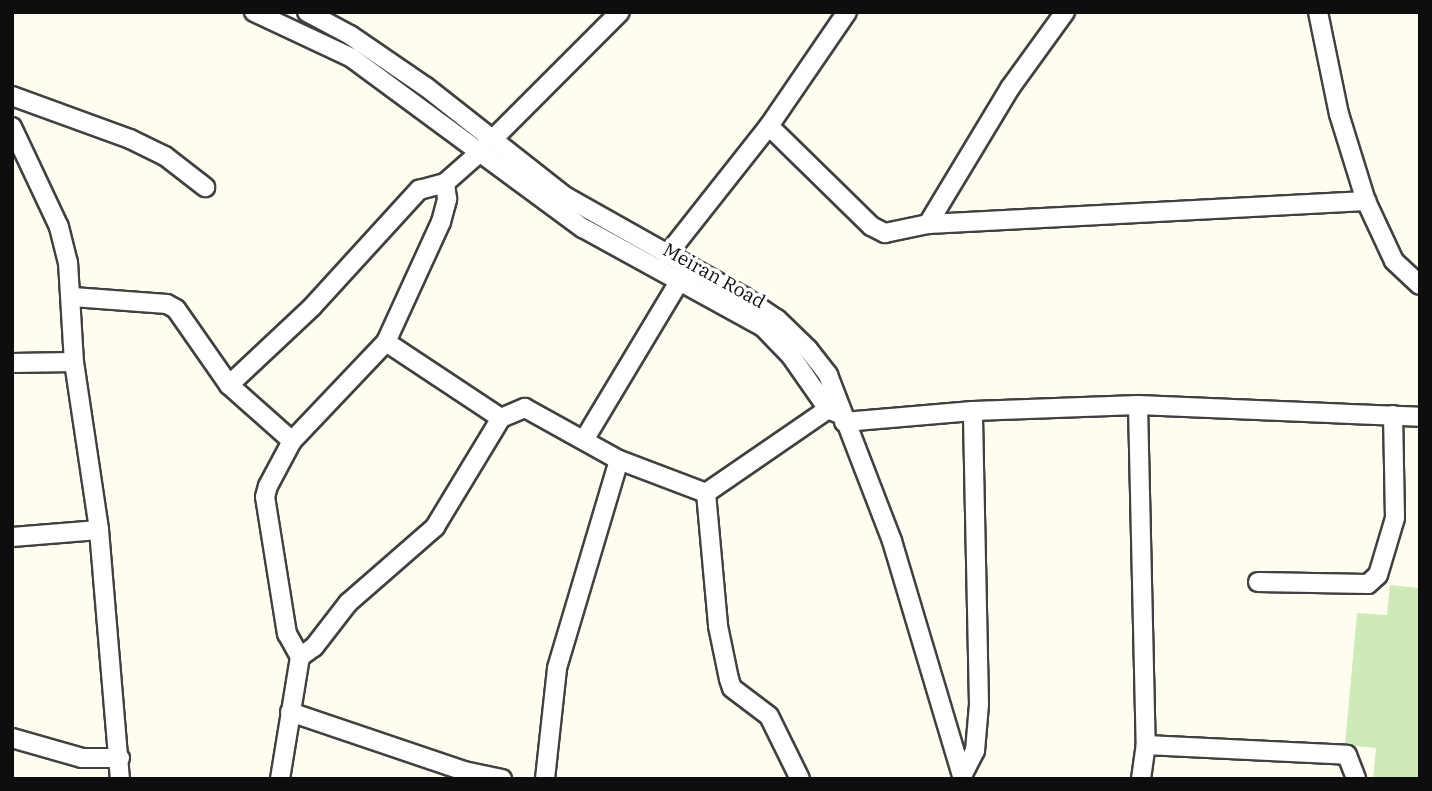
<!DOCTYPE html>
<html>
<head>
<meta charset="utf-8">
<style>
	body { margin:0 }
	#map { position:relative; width:1432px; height:791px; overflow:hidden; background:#fffdef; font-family:"IBM Plex Serif",serif }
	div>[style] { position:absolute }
	.green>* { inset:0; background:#ceeab8 }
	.roads { filter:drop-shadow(2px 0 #414141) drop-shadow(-2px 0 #414141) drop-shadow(0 2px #414141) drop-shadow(0 -2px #414141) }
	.minor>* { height:18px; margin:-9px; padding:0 9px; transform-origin:9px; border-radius:9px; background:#fff }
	span { translate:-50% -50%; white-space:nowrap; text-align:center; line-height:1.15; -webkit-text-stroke:7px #fff; paint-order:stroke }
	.street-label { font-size:19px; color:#0e0e0e }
	.frame { position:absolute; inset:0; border:14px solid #0e0e0e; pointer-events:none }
</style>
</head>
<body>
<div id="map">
	<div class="green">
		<div style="clip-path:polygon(1390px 585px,1420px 588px,1420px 779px,1373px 779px,1376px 748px,1345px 745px,1357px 613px,1387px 615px)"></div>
	</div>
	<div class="roads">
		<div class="minor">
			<div style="left:254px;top:12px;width:108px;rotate:25.1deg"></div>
			<div style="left:352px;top:58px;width:287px;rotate:36.4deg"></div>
			<div style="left:583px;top:228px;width:205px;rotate:28.8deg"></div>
			<div style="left:763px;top:327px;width:40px;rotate:46deg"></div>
			<div style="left:791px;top:356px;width:65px;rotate:55.1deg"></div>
			<div style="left:828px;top:409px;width:15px;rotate:23deg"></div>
			<div style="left:307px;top:12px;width:49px;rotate:28.1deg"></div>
			<div style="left:350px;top:35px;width:92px;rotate:34.4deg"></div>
			<div style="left:426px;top:87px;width:174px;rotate:38.2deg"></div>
			<div style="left:563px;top:195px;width:208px;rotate:29.4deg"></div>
			<div style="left:744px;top:297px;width:40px;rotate:34deg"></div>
			<div style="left:777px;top:319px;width:43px;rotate:44.1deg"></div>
			<div style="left:808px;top:349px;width:33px;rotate:52deg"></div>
			<div style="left:828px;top:375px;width:178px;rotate:68.9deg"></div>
			<div style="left:892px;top:541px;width:248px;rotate:73.4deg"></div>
			<div style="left:1318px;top:12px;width:104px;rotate:78.4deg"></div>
			<div style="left:1339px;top:114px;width:91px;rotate:72.8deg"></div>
			<div style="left:1366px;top:201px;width:66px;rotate:65deg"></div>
			<div style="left:1394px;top:261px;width:35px;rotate:43deg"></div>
			<div style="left:12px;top:96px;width:126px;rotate:20deg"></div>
			<div style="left:130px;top:139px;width:39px;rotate:26deg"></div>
			<div style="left:165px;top:156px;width:51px;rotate:37.8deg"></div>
			<div style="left:769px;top:126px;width:143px;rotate:44.4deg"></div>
			<div style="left:871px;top:226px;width:16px;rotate:27deg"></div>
			<div style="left:885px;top:233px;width:44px;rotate:-11.8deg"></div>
			<div style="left:928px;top:224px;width:439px;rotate:-3deg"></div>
			<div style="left:12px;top:127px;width:110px;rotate:64.8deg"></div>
			<div style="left:59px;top:227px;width:36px;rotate:76deg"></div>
			<div style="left:68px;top:262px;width:100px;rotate:86.6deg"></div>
			<div style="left:74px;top:362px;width:170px;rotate:81.5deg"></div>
			<div style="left:99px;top:530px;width:250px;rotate:85.2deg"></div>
			<div style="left:928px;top:224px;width:159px;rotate:-58.9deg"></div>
			<div style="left:1010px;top:88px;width:94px;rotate:-54.1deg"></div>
			<div style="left:667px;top:255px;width:164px;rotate:-51.7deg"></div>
			<div style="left:769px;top:126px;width:138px;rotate:-55.6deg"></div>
			<div style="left:73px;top:297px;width:94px;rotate:4.3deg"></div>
			<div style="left:167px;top:304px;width:10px;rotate:29deg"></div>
			<div style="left:176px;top:309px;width:93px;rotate:55.1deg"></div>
			<div style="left:229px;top:385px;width:114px;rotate:-43.2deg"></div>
			<div style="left:312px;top:307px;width:159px;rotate:-47.6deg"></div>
			<div style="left:419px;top:190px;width:27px;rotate:-15deg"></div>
			<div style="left:445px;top:183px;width:45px;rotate:-41.4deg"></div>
			<div style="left:479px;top:153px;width:199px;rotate:-45deg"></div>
			<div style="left:386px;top:342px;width:138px;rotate:33.5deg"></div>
			<div style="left:501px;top:418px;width:26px;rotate:-23deg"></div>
			<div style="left:525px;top:408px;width:107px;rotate:29deg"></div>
			<div style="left:619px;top:460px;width:93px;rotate:20.8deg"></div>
			<div style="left:12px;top:363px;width:62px;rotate:-0.9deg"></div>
			<div style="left:229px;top:385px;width:84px;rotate:41.6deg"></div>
			<div style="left:1138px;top:405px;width:340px;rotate:88.7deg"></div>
			<div style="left:1146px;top:745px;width:201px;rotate:2.8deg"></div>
			<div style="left:1347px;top:755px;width:26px;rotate:69deg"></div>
			<div style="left:844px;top:422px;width:129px;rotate:-4.9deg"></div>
			<div style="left:973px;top:411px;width:165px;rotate:-2.1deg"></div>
			<div style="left:1138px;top:405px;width:282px;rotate:2.4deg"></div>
			<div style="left:584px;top:440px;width:187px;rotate:-59deg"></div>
			<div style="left:706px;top:493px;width:134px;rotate:84.8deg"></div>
			<div style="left:718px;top:626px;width:54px;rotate:78.3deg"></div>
			<div style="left:729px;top:679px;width:9px;rotate:72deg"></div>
			<div style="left:732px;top:688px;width:46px;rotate:37.1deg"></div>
			<div style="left:769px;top:716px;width:70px;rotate:63.8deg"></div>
			<div style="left:706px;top:493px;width:148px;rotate:-34.5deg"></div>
			<div style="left:12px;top:537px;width:87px;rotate:-4.6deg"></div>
			<div style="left:1258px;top:582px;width:110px;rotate:1deg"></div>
			<div style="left:1368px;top:584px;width:13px;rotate:-42deg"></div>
			<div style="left:1378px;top:575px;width:59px;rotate:-73.4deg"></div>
			<div style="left:1395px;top:518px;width:103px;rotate:-91.1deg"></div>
			<div style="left:300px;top:657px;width:26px;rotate:-119deg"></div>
			<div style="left:287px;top:634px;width:139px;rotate:-99.1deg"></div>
			<div style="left:265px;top:497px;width:11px;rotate:-75deg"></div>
			<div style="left:268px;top:486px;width:51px;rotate:-61.9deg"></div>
			<div style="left:292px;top:441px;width:137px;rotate:-46.5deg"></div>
			<div style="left:386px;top:342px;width:132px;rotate:-65.4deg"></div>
			<div style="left:441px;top:222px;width:24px;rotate:-75deg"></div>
			<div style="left:447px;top:199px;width:16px;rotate:-97deg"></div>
			<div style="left:290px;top:712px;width:184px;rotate:18.7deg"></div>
			<div style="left:464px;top:771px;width:39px;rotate:12deg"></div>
			<div style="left:12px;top:738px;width:73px;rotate:15.9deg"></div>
			<div style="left:82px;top:758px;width:38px"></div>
			<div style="left:962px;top:776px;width:28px;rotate:-63deg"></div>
			<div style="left:975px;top:751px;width:47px;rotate:-85.1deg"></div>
			<div style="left:979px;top:704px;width:293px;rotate:-91.2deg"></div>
			<div style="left:280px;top:779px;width:124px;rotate:-80.7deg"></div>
			<div style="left:300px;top:657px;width:17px;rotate:-36deg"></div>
			<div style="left:314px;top:647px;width:56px;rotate:-52.3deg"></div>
			<div style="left:348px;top:603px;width:116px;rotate:-41.1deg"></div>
			<div style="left:435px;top:527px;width:127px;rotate:-58.8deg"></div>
			<div style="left:545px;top:779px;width:112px;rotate:-83.8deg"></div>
			<div style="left:557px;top:668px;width:217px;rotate:-73.4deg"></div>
			<div style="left:1141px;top:779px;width:34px;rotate:-82deg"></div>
		</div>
	</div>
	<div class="street-label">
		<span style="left:714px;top:276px;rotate:29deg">Meiran Road</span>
	</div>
	<div class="frame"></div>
</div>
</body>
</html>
